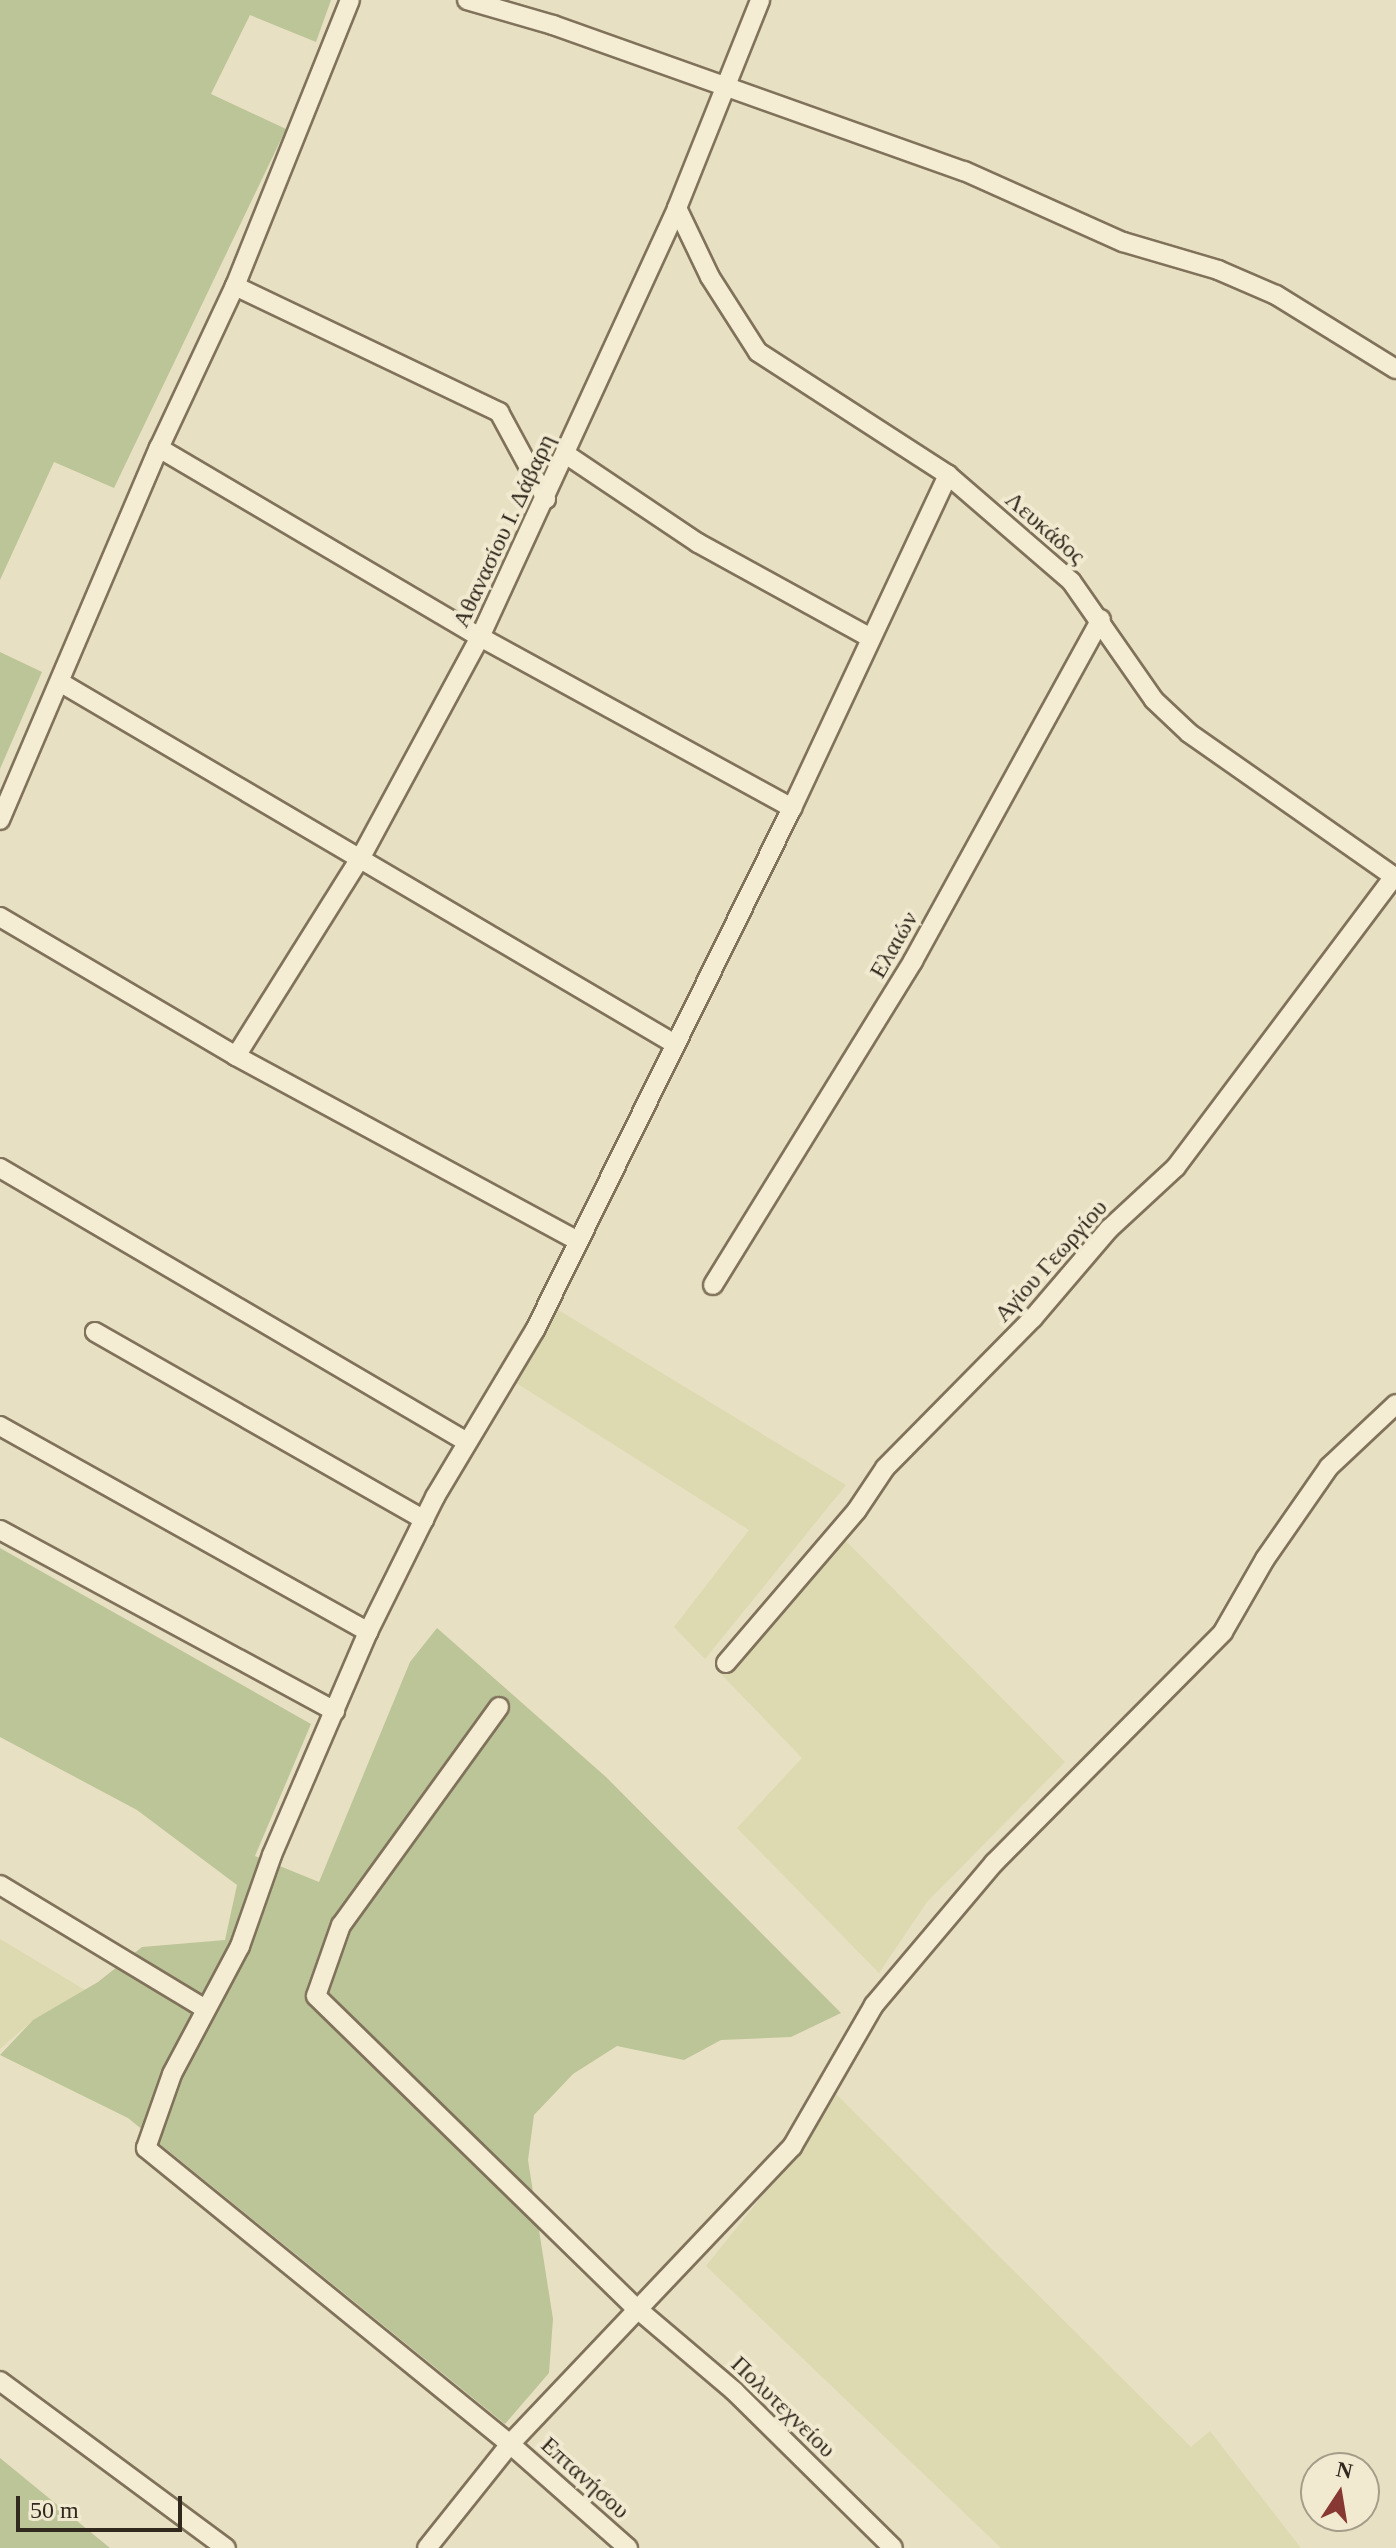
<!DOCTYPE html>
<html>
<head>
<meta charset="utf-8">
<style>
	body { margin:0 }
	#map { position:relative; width:1396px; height:2548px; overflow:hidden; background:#e8e0c2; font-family:Georgia,serif }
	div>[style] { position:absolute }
	.farmland>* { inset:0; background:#ddd9b1 }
	.green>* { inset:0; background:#bcc598 }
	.roads { filter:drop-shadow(2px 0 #80725b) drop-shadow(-2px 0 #80725b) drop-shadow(0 2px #80725b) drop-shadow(0 -2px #80725b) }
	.minor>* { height:18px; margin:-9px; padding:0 9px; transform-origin:9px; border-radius:9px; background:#f4edd4 }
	span { translate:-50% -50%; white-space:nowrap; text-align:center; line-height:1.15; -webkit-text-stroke:8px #f1ead1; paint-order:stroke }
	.street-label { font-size:24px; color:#32291e }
	.north { position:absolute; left:1300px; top:2452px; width:80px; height:80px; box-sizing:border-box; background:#f1ead1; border:2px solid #a59d89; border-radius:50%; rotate:12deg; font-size:22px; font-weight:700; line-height:32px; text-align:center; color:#32291e }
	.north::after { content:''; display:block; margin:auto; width:28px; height:36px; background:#883832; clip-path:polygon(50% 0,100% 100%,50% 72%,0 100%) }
	.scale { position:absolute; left:16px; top:2496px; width:166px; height:36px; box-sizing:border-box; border:4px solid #32291e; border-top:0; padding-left:10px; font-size:24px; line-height:28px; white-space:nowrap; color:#32291e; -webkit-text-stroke:6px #f1ead1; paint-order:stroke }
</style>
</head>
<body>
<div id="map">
	<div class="farmland">
		<div style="clip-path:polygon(555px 1308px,846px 1485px,705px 1659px,674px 1627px,749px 1530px,513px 1381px)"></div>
		<div style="clip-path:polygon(842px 1537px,1065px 1762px,927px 1902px,879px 1973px,737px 1828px,802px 1758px,722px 1675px)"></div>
		<div style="clip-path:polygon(0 1939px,85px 1990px,33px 2020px,0 2049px)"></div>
		<div style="clip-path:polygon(832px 2090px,1191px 2447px,1210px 2431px,1301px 2548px,1001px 2548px,706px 2266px,799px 2150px)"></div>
	</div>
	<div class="green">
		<div style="clip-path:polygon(0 0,331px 0,316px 42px,250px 15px,211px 94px,286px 129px,114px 488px,54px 462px,0 580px)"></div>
		<div style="clip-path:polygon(0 652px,42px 672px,0 769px)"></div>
		<div style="clip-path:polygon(0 1548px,311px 1724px,255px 1856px,319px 1882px,410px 1662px,437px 1628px,606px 1777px,841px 2013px,791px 2037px,721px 2040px,684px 2060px,617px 2046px,573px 2074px,534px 2115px,528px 2160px,553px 2319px,549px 2373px,505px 2424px,128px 2118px,0 2055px,33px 2020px,98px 1982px,142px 1947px,225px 1940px,237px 1885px,137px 1810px,0 1737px)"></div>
		<div style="clip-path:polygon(0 2458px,110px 2548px,0 2548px)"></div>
	</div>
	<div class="roads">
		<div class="minor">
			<div style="left:467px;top:0;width:90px;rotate:16.2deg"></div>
			<div style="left:553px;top:25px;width:436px;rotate:19.6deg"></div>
			<div style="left:964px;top:171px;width:174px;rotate:24.1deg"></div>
			<div style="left:1123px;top:242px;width:99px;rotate:16.4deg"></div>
			<div style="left:1218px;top:270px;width:63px;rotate:23.3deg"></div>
			<div style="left:1276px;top:295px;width:141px;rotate:31.7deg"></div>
			<div style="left:677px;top:208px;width:76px;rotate:64.4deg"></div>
			<div style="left:710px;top:277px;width:89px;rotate:57.4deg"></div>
			<div style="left:758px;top:352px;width:226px;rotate:32.9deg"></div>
			<div style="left:948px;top:475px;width:162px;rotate:40.8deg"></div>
			<div style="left:1071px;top:581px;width:145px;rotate:55.1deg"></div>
			<div style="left:1154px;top:700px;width:48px;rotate:43.3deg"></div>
			<div style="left:1189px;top:733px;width:253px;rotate:35deg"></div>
			<div style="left:235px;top:286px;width:293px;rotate:25.5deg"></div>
			<div style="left:499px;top:412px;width:99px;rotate:61.6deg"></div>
			<div style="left:159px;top:448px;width:373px;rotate:30.5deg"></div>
			<div style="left:480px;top:637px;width:356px;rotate:28.7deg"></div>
			<div style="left:567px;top:455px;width:158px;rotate:33.9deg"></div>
			<div style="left:698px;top:543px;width:197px;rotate:28.8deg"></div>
			<div style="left:63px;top:684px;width:710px;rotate:30.47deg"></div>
			<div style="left:0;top:820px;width:405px;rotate:-66.9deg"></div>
			<div style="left:159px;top:448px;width:179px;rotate:-64.9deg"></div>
			<div style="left:235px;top:286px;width:308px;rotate:-68.1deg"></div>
			<div style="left:0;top:917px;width:274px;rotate:30.5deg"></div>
			<div style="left:236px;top:1056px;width:389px;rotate:28.4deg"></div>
			<div style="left:236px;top:1056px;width:235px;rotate:-57.9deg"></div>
			<div style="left:361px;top:857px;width:250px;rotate:-61.6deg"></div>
			<div style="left:480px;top:637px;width:472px;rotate:-65.3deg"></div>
			<div style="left:677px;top:208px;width:224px;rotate:-68.2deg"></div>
			<div style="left:0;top:1168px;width:541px;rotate:30.4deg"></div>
			<div style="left:713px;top:1285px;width:381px;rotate:-58.3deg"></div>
			<div style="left:913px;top:961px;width:390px;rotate:-61.2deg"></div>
			<div style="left:95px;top:1332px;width:379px;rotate:29.7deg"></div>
			<div style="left:0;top:1426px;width:422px;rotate:29.2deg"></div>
			<div style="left:0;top:1530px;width:381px;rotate:28.4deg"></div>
			<div style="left:726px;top:1663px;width:201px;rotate:-49.4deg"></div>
			<div style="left:857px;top:1510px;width:50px;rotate:-56.3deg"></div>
			<div style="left:885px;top:1468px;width:211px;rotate:-45.4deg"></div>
			<div style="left:1033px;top:1318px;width:117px;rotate:-49.5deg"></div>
			<div style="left:1109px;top:1229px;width:91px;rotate:-42.8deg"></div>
			<div style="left:1176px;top:1167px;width:363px;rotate:-53.1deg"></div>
			<div style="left:499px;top:1707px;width:269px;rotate:125.9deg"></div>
			<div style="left:341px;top:1925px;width:75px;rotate:109.4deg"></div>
			<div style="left:316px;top:1996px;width:446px;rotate:44.3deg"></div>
			<div style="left:635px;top:2307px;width:130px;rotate:40.3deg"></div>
			<div style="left:734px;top:2391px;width:223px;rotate:44.6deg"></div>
			<div style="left:0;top:1885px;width:238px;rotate:31.1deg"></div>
			<div style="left:0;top:2381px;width:281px;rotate:36.5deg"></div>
			<div style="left:427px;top:2548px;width:133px;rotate:-51.4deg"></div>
			<div style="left:510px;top:2444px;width:410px;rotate:-46.5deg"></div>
			<div style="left:792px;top:2147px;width:164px;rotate:-60deg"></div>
			<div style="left:874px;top:2005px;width:186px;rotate:-49.8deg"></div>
			<div style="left:994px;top:1863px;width:325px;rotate:-45.2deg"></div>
			<div style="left:1223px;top:1632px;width:84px;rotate:-60.1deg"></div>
			<div style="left:1265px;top:1559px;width:112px;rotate:-55.2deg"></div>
			<div style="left:1329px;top:1467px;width:92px;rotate:-43.2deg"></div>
			<div style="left:628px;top:2548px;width:157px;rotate:-138.6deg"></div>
			<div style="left:510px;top:2444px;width:469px;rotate:-140.9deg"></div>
			<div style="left:146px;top:2148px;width:78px;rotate:-70.6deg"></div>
			<div style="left:172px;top:2074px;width:145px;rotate:-62deg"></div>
			<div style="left:240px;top:1946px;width:96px;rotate:-70.6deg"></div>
			<div style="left:272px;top:1855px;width:243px;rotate:-66.7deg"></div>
			<div style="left:368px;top:1632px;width:151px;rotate:-63.6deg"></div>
			<div style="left:435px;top:1497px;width:195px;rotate:-59.1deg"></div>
			<div style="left:535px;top:1330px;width:582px;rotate:-63.79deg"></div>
			<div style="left:792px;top:808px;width:368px;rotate:-64.9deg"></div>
		</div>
	</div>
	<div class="street-label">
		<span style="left:1045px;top:528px;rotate:41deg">Λευκάδος</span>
		<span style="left:504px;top:531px;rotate:-65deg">Αθανασίου Ι. Δάβαρη</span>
		<span style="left:894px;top:945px;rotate:-60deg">Ελαιών</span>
		<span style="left:1051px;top:1261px;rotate:-48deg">Αγίου Γεωργίου</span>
		<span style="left:783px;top:2407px;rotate:44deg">Πολυτεχνείου</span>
		<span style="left:585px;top:2478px;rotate:42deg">Επτανήσου</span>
	</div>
	<div class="north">N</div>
	<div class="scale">50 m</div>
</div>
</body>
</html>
